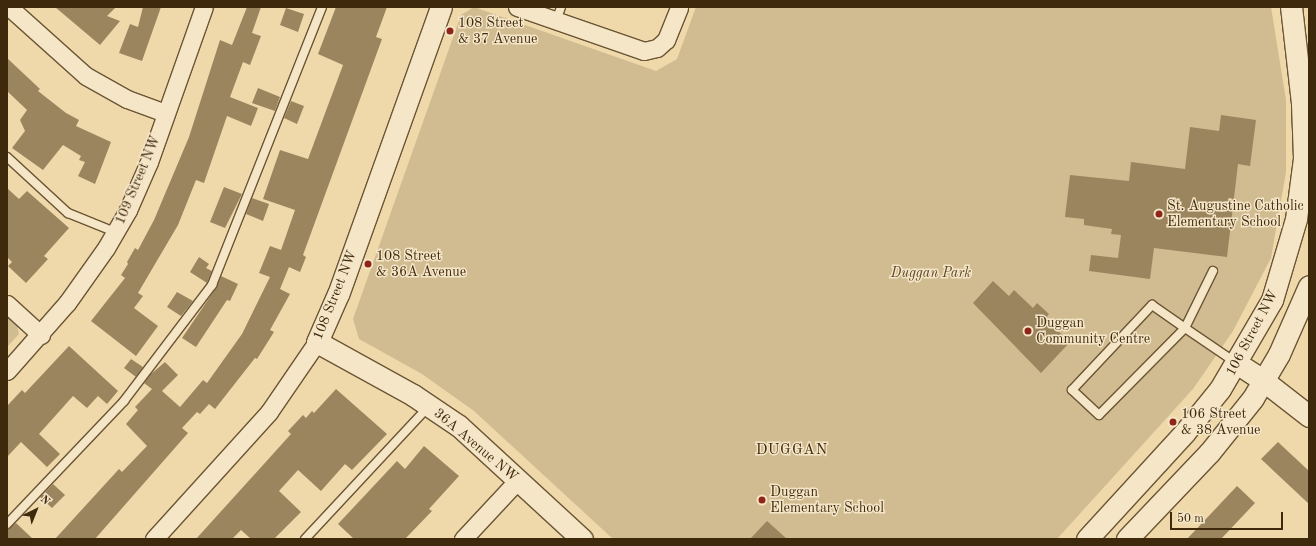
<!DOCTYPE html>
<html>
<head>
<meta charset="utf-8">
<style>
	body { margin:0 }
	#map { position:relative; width:1316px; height:546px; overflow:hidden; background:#efd9ab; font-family:"Old Standard TT",serif }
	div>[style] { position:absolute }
	.green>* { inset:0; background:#d1bb90 }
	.building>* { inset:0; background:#9b855f }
	.roads { filter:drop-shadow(1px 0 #6b5534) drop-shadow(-1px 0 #6b5534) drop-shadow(0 1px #6b5534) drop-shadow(0 -1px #6b5534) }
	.service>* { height:8px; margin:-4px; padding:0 4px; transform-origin:4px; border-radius:4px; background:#f5e6c8 }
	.minor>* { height:17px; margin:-8.5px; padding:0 8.5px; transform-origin:8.5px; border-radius:8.5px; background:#f5e6c8 }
	.tertiary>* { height:21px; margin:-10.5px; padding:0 10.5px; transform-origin:10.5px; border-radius:10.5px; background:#f5e6c8 }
	.dots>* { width:11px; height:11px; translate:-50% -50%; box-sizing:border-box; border:2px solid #f5e6c8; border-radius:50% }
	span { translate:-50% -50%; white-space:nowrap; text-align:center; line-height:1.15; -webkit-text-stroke:3px #f5e6c8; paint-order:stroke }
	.poi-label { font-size:14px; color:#3f290d }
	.left { translate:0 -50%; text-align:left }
	.street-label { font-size:14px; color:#3f290d }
	.park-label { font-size:14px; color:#5c4627; font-style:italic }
	.neighbourhood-label { font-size:15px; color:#3f290d; letter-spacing:1px }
	.frame { position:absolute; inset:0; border:8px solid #3f290d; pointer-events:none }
	.north { position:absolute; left:16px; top:490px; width:40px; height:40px; -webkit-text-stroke:3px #f5e6c8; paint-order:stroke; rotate:43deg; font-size:11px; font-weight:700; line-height:16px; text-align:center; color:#3f290d }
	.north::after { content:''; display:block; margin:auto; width:14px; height:18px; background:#3f290d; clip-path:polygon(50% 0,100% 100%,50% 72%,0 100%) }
	.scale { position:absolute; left:1170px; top:512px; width:113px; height:18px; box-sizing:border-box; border:2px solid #3f290d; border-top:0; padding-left:5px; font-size:12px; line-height:14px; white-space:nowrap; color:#3f290d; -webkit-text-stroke:3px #f5e6c8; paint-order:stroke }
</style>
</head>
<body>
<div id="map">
	<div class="green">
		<div style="clip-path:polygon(474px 7px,656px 71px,677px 59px,696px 7px,1271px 7px,1286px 100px,1286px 172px,1271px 258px,1233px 331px,1193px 389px,1057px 539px,613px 539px,474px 411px,422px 374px,359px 339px,353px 319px,461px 15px)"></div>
		<div style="clip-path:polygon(7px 316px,17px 325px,19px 334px,7px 347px)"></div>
	</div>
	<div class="building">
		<div style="clip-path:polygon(55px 7px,116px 7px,107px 16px,120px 21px,100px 45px)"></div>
		<div style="clip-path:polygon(143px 7px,161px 7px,142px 61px,119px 53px,130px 24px,138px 27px)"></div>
		<div style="clip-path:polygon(247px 7px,261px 7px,252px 33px,261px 36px,250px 65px,243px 62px,230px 97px,258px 108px,251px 126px,227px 116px,204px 183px,196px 180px,178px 225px,138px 293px,143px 296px,134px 308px,158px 326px,136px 356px,91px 321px,125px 278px,121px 275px,128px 264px,127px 262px,135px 248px,138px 250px,154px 220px,189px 137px,220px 40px,232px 45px)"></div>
		<div style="clip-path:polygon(336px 7px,387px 7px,376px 37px,382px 39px,303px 255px,306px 257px,300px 272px,289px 267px,280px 289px,290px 294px,270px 330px,274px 332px,257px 359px,255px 358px,215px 409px,209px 404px,200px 414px,197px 412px,182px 428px,188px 433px,95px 539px,55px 539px,119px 469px,122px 472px,147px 446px,126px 424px,138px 410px,135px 407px,152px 389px,144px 383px,151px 374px,165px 362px,178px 375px,162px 391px,180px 407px,203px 380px,207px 383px,242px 334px,270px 277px,259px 273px,270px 246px,281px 250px,295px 210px,263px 199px,280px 150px,308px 159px,343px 65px,318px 54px)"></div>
		<div style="clip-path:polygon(286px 8px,304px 14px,298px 32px,280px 25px)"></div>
		<div style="clip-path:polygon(7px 58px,40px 89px,38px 91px,66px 113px,79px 120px,76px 126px,111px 142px,95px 184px,78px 176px,85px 162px,79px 160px,81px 156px,63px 145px,43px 170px,12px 148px,25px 131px,20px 120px,27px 110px,7px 91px)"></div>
		<div style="clip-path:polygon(258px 88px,280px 97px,275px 111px,252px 103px)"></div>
		<div style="clip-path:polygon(291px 101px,304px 106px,297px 124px,284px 118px)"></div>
		<div style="clip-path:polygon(1221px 115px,1256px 120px,1250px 166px,1238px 164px,1227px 257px,1154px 248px,1150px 279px,1089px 271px,1091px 255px,1118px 258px,1121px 235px,1111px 234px,1112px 229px,1084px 225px,1084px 219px,1065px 217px,1070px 175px,1129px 181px,1131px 162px,1185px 169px,1190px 127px,1219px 131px)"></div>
		<div style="clip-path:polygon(224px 187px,242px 194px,225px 228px,210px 222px)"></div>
		<div style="clip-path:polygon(7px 188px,19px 199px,27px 191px,69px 228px,44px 256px,48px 259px,26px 283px,8px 266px,12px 262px,7px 257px)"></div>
		<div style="clip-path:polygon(252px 198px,269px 204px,263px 221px,246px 214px)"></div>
		<div style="clip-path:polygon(199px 257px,209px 264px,206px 268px,212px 271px,207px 283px,190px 272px)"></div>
		<div style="clip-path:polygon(221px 276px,238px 284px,230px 301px,227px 300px,196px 347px,182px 338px,216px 288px)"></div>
		<div style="clip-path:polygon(993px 281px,1009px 296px,1014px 290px,1033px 308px,1037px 303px,1049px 314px,1045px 319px,1070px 342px,1041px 373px,973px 303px)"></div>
		<div style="clip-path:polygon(177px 292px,193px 301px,181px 316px,167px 307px)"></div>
		<div style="clip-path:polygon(69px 346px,118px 391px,107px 404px,98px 396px,87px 408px,73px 396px,39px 434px,60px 454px,47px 467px,21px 442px,7px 457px,7px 406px,22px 390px,25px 393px)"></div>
		<div style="clip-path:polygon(131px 359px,143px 367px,136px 377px,124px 368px)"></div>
		<div style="clip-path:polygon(336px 389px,387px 434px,352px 470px,345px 464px,321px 491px,298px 470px,279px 491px,301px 512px,274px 539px,251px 539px,241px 530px,232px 539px,196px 539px,291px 434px,288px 431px,303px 415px,306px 418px,312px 411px,314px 413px)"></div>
		<div style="clip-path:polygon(1278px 442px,1309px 471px,1309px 504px,1261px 459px)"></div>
		<div style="clip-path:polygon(424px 446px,459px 476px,429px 509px,432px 511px,405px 539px,354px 539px,338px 524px,397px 461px,405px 469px)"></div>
		<div style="clip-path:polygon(53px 484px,65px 495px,52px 508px,40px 497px)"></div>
		<div style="clip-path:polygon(1237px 486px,1255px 503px,1221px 539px,1187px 539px)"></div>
		<div style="clip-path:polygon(767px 521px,787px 539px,750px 539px)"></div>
		<div style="clip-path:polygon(16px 523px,33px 539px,7px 539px,7px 529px)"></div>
	</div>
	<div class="roads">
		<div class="service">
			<div style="left:556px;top:21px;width:15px;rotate:-70deg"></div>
			<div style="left:7px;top:157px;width:83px;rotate:42.6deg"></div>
			<div style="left:68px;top:213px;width:51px;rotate:22deg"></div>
			<div style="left:1213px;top:271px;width:64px;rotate:116.2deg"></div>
			<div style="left:1185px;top:328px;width:122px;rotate:134.7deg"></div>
			<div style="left:1099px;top:415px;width:37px;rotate:-137deg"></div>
			<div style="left:1072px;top:390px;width:117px;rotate:-46.7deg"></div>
			<div style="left:1152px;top:305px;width:40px;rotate:34.9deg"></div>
			<div style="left:1185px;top:328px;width:60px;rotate:34.2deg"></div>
			<div style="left:7px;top:524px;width:170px;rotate:-46.4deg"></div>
			<div style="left:124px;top:401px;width:146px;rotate:-52.8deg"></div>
			<div style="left:212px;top:285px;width:299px;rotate:-68.4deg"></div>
			<div style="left:305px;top:539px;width:182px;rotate:-47deg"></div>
		</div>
		<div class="minor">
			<div style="left:9px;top:7px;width:103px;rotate:41.9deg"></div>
			<div style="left:86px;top:76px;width:47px;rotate:29.3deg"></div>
			<div style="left:127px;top:99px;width:40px;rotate:20.2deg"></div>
			<div style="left:517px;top:7px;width:134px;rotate:19.1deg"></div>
			<div style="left:644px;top:51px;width:13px;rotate:-13deg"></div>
			<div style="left:657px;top:48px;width:12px;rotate:-42deg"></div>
			<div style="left:666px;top:40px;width:35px;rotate:-68deg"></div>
			<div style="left:7px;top:304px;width:46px;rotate:42.4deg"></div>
			<div style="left:7px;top:371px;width:91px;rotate:-48.6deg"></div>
			<div style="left:67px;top:303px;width:67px;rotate:-54.7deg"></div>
			<div style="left:106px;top:248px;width:44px;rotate:-59.9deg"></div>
			<div style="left:128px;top:210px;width:52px;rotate:-66.4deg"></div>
			<div style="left:149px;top:162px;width:164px;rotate:-70.5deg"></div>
			<div style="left:154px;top:539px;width:171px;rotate:-47.8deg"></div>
			<div style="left:269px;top:412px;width:85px;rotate:-55.6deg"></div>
			<div style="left:463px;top:539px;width:81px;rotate:-47deg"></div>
		</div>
		<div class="tertiary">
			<div style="left:441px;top:7px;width:305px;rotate:109.7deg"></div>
			<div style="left:338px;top:294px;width:52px;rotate:113.6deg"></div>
			<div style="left:317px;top:342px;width:110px;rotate:28.9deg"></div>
			<div style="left:413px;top:395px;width:55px;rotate:34deg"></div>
			<div style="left:459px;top:426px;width:167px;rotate:42.6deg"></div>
			<div style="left:1238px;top:364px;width:31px;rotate:33deg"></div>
			<div style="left:1264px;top:381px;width:57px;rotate:37.9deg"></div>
			<div style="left:1087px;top:539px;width:145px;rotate:-47.5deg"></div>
			<div style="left:1185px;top:432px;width:55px;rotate:-50.9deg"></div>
			<div style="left:1220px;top:389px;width:103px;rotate:-59.7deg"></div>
			<div style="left:1272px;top:300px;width:84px;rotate:-73.5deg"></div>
			<div style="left:1296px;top:219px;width:62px;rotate:-82.5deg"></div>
			<div style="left:1304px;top:158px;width:55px;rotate:-92.1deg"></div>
			<div style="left:1302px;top:103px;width:97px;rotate:-96.5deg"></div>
			<div style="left:1127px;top:539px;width:119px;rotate:-46.4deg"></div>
			<div style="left:1209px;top:453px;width:70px;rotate:-51.3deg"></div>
			<div style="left:1253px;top:398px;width:51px;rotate:-59.4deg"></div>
			<div style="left:1279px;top:354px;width:74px;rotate:-66.2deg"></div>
		</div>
	</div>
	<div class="dots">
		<div style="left:450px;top:31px;background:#8f2418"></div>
		<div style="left:1159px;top:214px;background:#8f2418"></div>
		<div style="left:368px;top:264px;background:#8f2418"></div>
		<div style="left:1028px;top:331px;background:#8f2418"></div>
		<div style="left:1173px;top:422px;background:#8f2418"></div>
		<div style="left:762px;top:500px;background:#8f2418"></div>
	</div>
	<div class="poi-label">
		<span class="left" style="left:458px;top:31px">108 Street<br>&amp; 37 Avenue</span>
		<span class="left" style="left:1167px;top:214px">St. Augustine Catholic<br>Elementary School</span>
		<span class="left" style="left:376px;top:264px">108 Street<br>&amp; 36A Avenue</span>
		<span class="left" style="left:1036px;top:331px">Duggan<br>Community Centre</span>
		<span class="left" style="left:1181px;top:422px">106 Street<br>&amp; 38 Avenue</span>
		<span class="left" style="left:770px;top:500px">Duggan<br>Elementary School</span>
	</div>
	<div class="street-label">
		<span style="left:138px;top:180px;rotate:-67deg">109 Street NW</span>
		<span style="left:335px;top:295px;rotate:-68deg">108 Street NW</span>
		<span style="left:1252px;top:333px;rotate:-62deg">106 Street NW</span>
		<span style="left:476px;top:445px;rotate:40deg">36A Avenue NW</span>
	</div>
	<div class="park-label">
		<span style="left:931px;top:273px">Duggan Park</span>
	</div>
	<div class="neighbourhood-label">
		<span style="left:792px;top:451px">DUGGAN</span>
	</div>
	<div class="frame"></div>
	<div class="north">N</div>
	<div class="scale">50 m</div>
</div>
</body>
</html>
